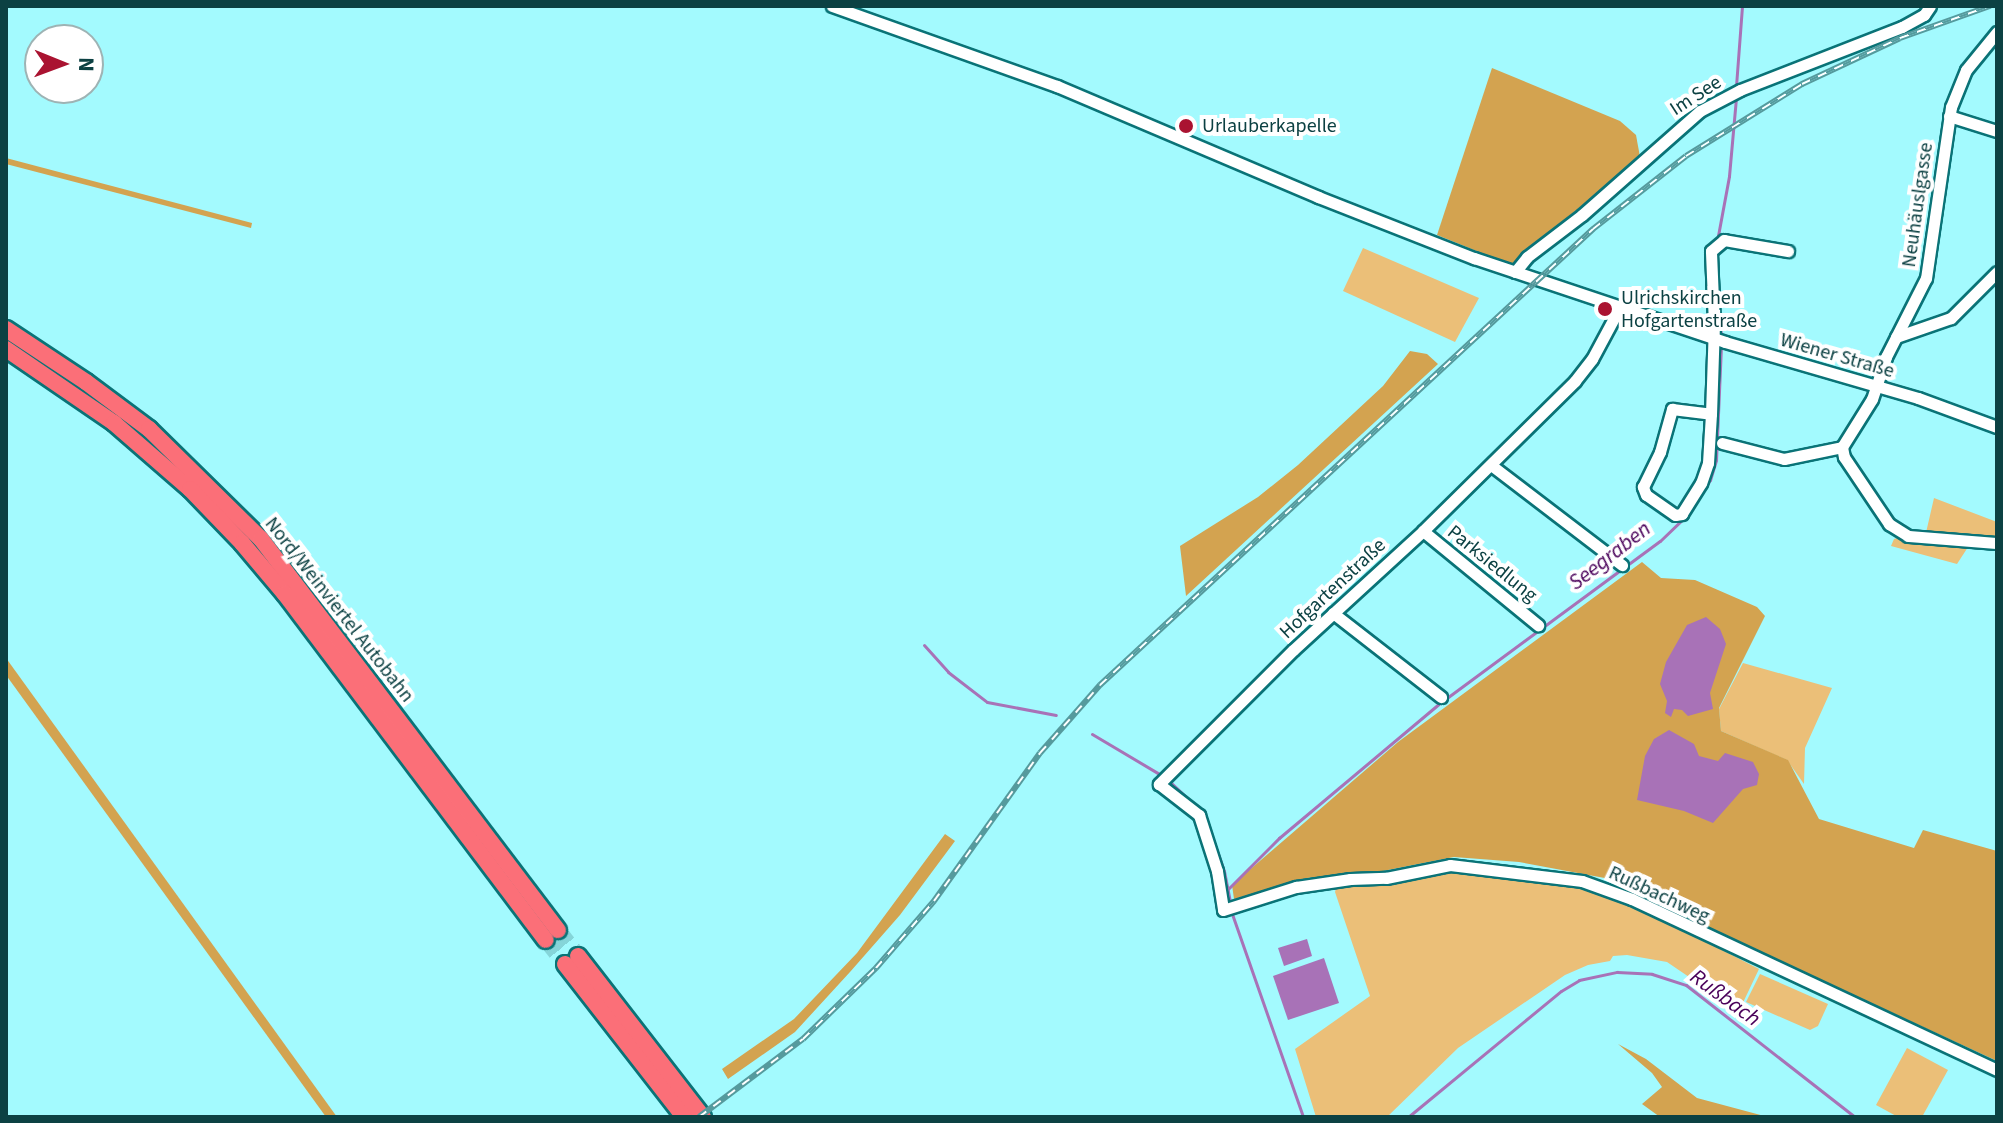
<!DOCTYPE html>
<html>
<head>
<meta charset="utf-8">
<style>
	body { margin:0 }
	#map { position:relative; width:2003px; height:1123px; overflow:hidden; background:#a3fafe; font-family:"Source Sans 3",sans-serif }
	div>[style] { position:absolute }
	.green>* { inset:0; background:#ebbf78 }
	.forest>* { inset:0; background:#d3a350 }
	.water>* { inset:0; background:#a872b7 }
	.stream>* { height:3px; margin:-1.5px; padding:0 1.5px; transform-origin:1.5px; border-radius:1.5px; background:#a872b7 }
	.highway-tunnel>* { height:16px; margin-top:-8px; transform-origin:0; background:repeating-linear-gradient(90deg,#85d5d9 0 16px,transparent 0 24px) }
	.roads { filter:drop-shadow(2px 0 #0a7377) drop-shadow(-2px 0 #0a7377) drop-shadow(0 2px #0a7377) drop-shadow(0 -2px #0a7377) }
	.minor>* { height:11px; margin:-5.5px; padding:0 5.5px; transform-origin:5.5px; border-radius:5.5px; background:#fff }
	.highway>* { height:16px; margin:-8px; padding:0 8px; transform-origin:8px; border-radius:8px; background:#fb6f78 }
	.rail>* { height:6px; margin-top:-3px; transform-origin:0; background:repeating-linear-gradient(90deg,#fff 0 9px,#559a9d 0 18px); box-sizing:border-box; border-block:2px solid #559a9d }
	.dots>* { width:22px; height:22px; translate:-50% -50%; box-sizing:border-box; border:4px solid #fff; border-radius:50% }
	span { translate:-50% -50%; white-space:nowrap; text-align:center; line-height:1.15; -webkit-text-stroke:8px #fff; paint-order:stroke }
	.street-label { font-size:20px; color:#0c4143 }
	.poi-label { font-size:20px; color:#0c4143 }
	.left { translate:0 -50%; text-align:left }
	.water-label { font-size:22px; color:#490059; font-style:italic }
	.frame { position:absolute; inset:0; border:8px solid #0c4143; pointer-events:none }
	.north { position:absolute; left:24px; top:24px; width:80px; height:80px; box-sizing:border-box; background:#fff; border:2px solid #9eb3b4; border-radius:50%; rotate:91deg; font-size:22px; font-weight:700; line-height:32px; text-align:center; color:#0c4143 }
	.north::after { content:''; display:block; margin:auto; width:28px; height:36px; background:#aa1331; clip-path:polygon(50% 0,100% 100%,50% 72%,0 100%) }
</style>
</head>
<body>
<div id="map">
	<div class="green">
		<div style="clip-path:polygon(1363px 248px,1479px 298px,1455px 342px,1343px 291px)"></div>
		<div style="clip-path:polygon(1934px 498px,1997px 522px,1997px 546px,1970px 544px,1957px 564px,1891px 546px,1894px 539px,1909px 534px,1925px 537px)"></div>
		<div style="clip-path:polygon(1743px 663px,1832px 688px,1805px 748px,1804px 784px,1787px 760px,1721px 731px,1719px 709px)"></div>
		<div style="clip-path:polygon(1452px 869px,1570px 882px,1637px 906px,1759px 969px,1739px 1011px,1667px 962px,1627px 955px,1613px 956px,1610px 961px,1588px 965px,1565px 975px,1458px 1048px,1387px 1117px,1316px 1117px,1295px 1049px,1370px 996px,1335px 892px,1337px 885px)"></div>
		<div style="clip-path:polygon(1760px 974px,1828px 1004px,1818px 1026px,1810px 1030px,1746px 1002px)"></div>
		<div style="clip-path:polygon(1907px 1048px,1948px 1070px,1922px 1117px,1898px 1117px,1876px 1105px)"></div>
	</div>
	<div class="forest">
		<div style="clip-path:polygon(1492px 68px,1620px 121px,1636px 135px,1640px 157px,1511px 265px,1437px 235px)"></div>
		<div style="clip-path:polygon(6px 158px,252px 223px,251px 228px,6px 164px)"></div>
		<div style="clip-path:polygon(1410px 351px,1427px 354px,1438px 364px,1186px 596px,1180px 546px,1258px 497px,1298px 465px,1383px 386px)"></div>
		<div style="clip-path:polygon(1642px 562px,1661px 578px,1695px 580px,1757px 607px,1765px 616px,1719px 708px,1721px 731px,1788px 760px,1819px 819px,1914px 848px,1923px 830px,1997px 851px,1997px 1061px,1686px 918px,1610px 879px,1519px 862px,1454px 857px,1383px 871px,1307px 878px,1234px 899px,1232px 885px,1398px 742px)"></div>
		<div style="clip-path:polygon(6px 659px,6px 658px,337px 1117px,326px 1117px,6px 675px)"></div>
		<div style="clip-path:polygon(945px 834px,955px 841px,900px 915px,850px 972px,795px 1032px,728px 1079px,722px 1069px,794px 1019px,857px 953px)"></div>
		<div style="clip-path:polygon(1618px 1044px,1646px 1059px,1697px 1098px,1768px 1117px,1660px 1117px,1642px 1104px,1662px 1087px,1652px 1073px)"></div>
	</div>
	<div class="water">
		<div style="clip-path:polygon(1706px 617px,1720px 629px,1726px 644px,1710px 693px,1713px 709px,1688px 716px,1682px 710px,1674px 709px,1671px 717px,1665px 713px,1667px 701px,1660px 684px,1666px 662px,1687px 625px)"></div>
		<div style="clip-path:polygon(1669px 730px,1694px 744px,1699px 756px,1718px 761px,1725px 753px,1753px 762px,1759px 774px,1757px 785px,1743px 789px,1713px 823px,1684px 811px,1637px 800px,1645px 756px,1654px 739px)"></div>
		<div style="clip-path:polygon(1307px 939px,1312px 956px,1284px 966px,1278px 948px)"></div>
		<div style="clip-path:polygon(1324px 958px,1339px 1003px,1288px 1020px,1273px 976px)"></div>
	</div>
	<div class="stream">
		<div style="left:1736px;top:86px;width:80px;rotate:-85.7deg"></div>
		<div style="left:1717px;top:241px;width:66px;rotate:-79.5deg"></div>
		<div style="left:1729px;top:176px;width:78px;rotate:-84.9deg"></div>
		<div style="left:1719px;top:316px;width:20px;rotate:84deg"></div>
		<div style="left:1691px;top:509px;width:35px;rotate:-57deg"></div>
		<div style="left:1710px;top:480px;width:21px;rotate:-73deg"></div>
		<div style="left:1716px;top:460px;width:116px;rotate:-87.5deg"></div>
		<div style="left:924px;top:645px;width:36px;rotate:48deg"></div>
		<div style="left:948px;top:672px;width:49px;rotate:37.6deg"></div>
		<div style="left:987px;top:702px;width:70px;rotate:10.7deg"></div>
		<div style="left:1092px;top:734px;width:80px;rotate:30.7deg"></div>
		<div style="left:1167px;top:779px;width:48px;rotate:43.3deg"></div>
		<div style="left:1207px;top:823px;width:51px;rotate:70.5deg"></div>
		<div style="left:1224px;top:871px;width:33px;rotate:79deg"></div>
		<div style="left:1227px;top:890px;width:74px;rotate:-45deg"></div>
		<div style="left:1279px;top:838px;width:210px;rotate:-40deg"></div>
		<div style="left:1440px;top:703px;width:273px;rotate:-36.4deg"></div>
		<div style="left:1660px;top:541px;width:33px;rotate:-44deg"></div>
		<div style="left:1231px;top:911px;width:218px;rotate:70.7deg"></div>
		<div style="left:1408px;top:1117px;width:198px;rotate:-39.5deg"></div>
		<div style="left:1561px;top:991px;width:21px;rotate:-31deg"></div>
		<div style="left:1579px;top:980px;width:39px;rotate:-12deg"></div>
		<div style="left:1617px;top:972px;width:35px;rotate:3deg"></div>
		<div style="left:1652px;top:974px;width:36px;rotate:18deg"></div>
		<div style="left:1686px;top:985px;width:214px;rotate:38deg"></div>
	</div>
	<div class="highway-tunnel">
		<div style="left:558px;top:930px;width:33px;rotate:52deg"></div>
		<div style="left:546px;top:940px;width:31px;rotate:52deg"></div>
	</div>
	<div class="roads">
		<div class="minor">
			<div style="left:832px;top:6px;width:239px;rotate:19.6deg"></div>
			<div style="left:1057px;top:86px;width:284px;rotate:23deg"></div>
			<div style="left:1318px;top:197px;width:168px;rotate:21.4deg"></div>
			<div style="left:1474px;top:258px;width:265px;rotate:18.5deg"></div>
			<div style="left:1725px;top:342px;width:201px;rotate:16.2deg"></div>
			<div style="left:1918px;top:398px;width:84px;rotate:20.2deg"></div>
			<div style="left:1997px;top:32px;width:49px;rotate:129.2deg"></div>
			<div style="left:1966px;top:70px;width:40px;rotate:112deg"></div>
			<div style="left:1951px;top:107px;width:173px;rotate:98.3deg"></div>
			<div style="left:1926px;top:278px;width:89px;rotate:116.9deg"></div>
			<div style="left:1886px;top:357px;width:44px;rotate:108.4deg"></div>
			<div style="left:1872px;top:399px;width:57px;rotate:122deg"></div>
			<div style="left:1842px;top:447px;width:10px;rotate:79deg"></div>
			<div style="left:1844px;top:457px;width:81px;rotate:56.1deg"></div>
			<div style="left:1889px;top:524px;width:22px;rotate:32deg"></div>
			<div style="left:1908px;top:536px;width:89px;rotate:4.5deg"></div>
			<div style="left:1949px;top:116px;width:50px;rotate:17.4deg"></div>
			<div style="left:1515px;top:272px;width:19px;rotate:-51deg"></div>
			<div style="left:1527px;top:257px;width:69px;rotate:-37.4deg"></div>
			<div style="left:1582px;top:215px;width:157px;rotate:-41.4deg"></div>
			<div style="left:1700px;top:111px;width:45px;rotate:-27.7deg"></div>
			<div style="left:1740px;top:90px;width:174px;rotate:-21.3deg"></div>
			<div style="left:1902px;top:27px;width:25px;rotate:-29deg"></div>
			<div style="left:1924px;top:15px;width:11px;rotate:-56deg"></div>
			<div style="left:1621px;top:305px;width:61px;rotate:118.2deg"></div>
			<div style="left:1592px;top:359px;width:28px;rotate:128deg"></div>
			<div style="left:1575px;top:381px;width:214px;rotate:135.4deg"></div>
			<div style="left:1423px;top:531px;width:176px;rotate:137.5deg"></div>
			<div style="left:1293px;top:650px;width:190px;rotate:135deg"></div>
			<div style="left:1159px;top:784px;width:51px;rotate:37.8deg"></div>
			<div style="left:1199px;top:815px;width:59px;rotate:72.2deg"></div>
			<div style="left:1217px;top:871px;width:39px;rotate:81deg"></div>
			<div style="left:1223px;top:910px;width:77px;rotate:-17.5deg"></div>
			<div style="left:1296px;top:887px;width:55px;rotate:-8.4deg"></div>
			<div style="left:1350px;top:879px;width:36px;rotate:-2deg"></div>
			<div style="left:1386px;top:878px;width:65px;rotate:-11.5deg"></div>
			<div style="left:1450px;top:865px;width:133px;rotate:6.9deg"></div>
			<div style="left:1582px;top:881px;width:53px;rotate:19.8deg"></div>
			<div style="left:1632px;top:899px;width:403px;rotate:25.1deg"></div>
			<div style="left:1896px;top:337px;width:58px;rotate:-19.1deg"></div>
			<div style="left:1951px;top:318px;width:65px;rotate:-45deg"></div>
			<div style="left:1711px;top:414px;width:49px;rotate:93.5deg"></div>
			<div style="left:1708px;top:463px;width:21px;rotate:109deg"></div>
			<div style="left:1701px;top:483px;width:36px;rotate:122deg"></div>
			<div style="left:1682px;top:514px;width:7px;rotate:172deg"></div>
			<div style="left:1675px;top:515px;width:35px;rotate:-145deg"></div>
			<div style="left:1646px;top:495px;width:9px;rotate:-111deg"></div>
			<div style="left:1643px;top:487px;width:39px;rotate:-64deg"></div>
			<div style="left:1660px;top:452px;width:45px;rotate:-74.4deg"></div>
			<div style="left:1672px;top:409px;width:39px;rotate:7deg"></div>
			<div style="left:1711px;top:414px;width:90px;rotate:-88.1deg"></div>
			<div style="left:1714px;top:324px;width:73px;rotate:-92.4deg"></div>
			<div style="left:1711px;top:251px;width:17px;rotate:-40deg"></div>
			<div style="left:1724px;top:240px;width:65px;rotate:9.8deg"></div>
			<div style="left:1722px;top:443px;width:64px;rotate:14.5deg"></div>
			<div style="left:1784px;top:459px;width:59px;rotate:-11.7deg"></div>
			<div style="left:1491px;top:465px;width:165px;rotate:37.4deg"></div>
			<div style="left:1423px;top:531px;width:149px;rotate:39.3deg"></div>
			<div style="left:1333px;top:613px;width:137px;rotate:37.9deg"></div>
		</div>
		<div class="highway">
			<div style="left:6px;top:329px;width:96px;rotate:33.5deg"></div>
			<div style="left:86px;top:382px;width:79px;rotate:36.7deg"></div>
			<div style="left:149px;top:429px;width:157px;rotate:44.5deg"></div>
			<div style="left:261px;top:539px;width:491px;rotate:52.8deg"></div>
			<div style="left:6px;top:349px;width:131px;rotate:34.4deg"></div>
			<div style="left:114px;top:423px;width:101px;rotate:41deg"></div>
			<div style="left:190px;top:489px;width:75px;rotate:46.1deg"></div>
			<div style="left:242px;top:543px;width:67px;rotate:49.9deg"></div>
			<div style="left:285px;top:594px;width:433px;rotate:53deg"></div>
			<div style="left:578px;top:956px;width:204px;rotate:52.2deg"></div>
			<div style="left:565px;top:964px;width:194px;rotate:52.1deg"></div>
		</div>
	</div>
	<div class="rail">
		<div style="left:699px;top:1117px;width:130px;rotate:-36.9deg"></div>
		<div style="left:803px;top:1039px;width:102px;rotate:-44.2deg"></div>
		<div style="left:876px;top:968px;width:89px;rotate:-49.1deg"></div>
		<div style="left:934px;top:901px;width:182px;rotate:-54.4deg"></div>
		<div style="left:1040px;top:753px;width:91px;rotate:-48.6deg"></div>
		<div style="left:1100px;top:685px;width:672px;rotate:-42.77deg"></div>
		<div style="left:1593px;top:229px;width:118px;rotate:-38.1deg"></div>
		<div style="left:1686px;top:156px;width:137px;rotate:-31.8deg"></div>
		<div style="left:1802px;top:84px;width:108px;rotate:-25.1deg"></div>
		<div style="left:1900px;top:38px;width:96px;rotate:-19.6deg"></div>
	</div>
	<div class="dots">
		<div style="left:1186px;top:126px;background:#aa1331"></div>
		<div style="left:1605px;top:309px;background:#aa1331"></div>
	</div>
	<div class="street-label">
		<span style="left:1696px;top:96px;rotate:-33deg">Im See</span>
		<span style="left:1918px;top:205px;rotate:-82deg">Neuhäuslgasse</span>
		<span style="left:1837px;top:356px;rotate:16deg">Wiener Straße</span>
		<span style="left:1492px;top:564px;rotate:39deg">Parksiedlung</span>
		<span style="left:1333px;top:589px;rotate:-43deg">Hofgartenstraße</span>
		<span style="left:339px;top:610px;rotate:52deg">Nord/Weinviertel Autobahn</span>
		<span style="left:1659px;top:895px;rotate:25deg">Rußbachweg</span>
	</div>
	<div class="poi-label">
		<span class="left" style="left:1202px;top:126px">Urlauberkapelle</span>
		<span class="left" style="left:1621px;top:310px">Ulrichskirchen<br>Hofgartenstraße</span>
	</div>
	<div class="water-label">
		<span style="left:1610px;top:556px;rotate:-38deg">Seegraben</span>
		<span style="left:1725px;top:998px;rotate:36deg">Rußbach</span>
	</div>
	<div class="frame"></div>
	<div class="north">N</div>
</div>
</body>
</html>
